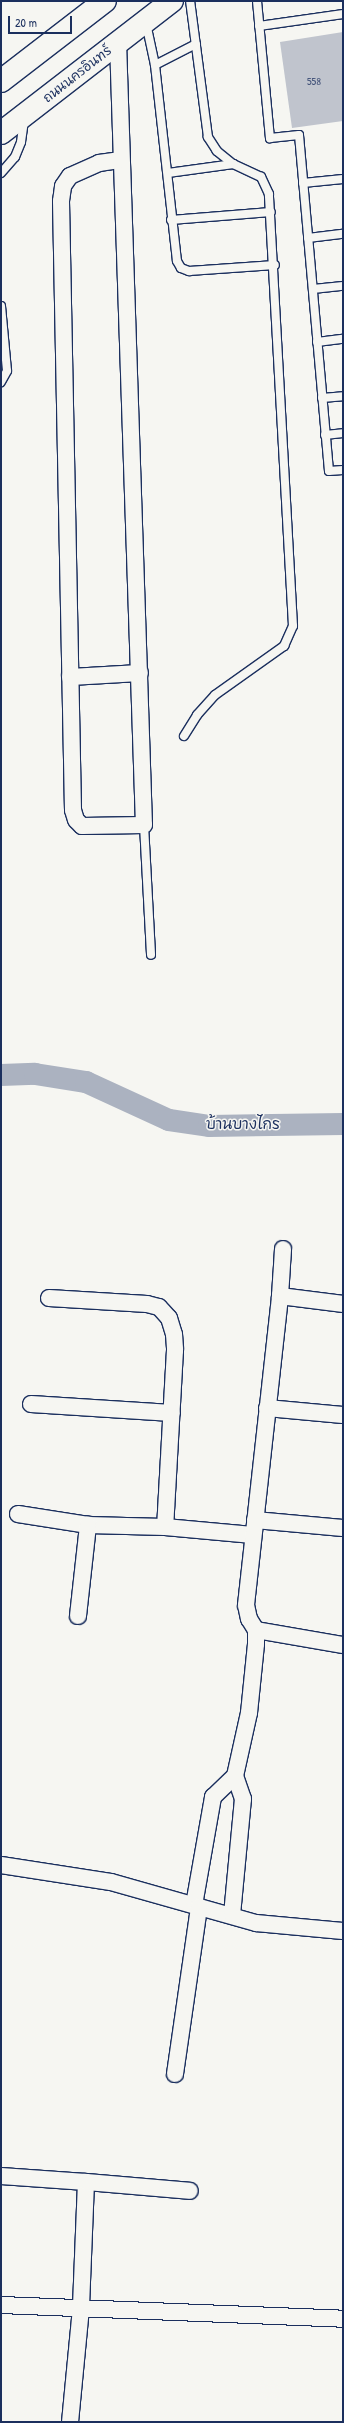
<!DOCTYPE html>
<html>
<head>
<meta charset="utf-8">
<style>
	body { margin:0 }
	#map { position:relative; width:344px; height:2423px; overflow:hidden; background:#f6f6f2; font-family:"Patrick Hand","Playpen Sans Thai",sans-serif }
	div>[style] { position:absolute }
	.canal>* { height:22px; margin:-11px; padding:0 11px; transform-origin:11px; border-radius:11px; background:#abb2c0 }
	.building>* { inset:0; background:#c0c4cd }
	.roads { filter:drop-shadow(1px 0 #1b2f5e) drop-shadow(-1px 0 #1b2f5e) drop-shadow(0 1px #1b2f5e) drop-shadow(0 -1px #1b2f5e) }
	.lane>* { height:8px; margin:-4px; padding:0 4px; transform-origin:4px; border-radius:4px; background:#f6f6f2 }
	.street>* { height:16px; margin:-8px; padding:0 8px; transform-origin:8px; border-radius:8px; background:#f6f6f2 }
	.secondary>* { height:22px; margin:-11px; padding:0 11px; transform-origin:11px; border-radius:11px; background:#f6f6f2 }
	.primary>* { height:22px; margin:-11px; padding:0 11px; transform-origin:11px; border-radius:11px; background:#f6f6f2 }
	span { translate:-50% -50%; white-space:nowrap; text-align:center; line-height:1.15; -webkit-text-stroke:3px #f6f6f2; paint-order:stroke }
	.number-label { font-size:11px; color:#44547a }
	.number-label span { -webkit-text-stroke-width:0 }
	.street-label { font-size:13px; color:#1b2f5e }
	.quarter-label { font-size:15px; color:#1b2f5e }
	.frame { position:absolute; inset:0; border:2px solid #1b2f5e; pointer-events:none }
	.scale { position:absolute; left:8px; top:16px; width:64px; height:18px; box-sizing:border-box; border:2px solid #1b2f5e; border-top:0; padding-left:5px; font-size:12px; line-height:14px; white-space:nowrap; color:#1b2f5e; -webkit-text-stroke:3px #f6f6f2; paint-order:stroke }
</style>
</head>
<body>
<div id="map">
	<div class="canal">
		<div style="left:1px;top:1075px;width:34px;rotate:-2deg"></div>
		<div style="left:35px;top:1074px;width:52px;rotate:8.9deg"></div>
		<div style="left:86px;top:1082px;width:91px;rotate:24.6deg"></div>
		<div style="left:169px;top:1120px;width:40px;rotate:8.5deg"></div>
		<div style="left:209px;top:1126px;width:134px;rotate:-0.9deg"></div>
	</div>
	<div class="building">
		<div style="clip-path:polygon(343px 32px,343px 121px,292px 128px,280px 42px)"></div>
	</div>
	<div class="roads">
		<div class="lane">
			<div style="left:257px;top:1px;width:138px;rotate:84.6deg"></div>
			<div style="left:270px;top:138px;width:29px;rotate:-6deg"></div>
			<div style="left:299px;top:135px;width:337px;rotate:84.9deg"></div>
			<div style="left:329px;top:471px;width:14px;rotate:-4deg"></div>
			<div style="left:146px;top:23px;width:43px;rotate:77.9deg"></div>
			<div style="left:155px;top:65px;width:197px;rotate:83.6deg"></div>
			<div style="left:177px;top:261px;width:8px;rotate:60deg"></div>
			<div style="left:181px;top:268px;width:9px;rotate:21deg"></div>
			<div style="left:189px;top:271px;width:86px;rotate:-4deg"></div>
			<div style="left:259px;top:26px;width:85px;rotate:-8.1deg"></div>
			<div style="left:155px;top:65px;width:46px;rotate:-27.1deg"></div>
			<div style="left:1px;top:173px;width:21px;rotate:-49deg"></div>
			<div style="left:15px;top:157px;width:16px;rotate:-68deg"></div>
			<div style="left:21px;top:142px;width:22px;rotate:-82deg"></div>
			<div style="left:168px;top:173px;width:66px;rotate:-7.9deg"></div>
			<div style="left:303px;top:183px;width:40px;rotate:-5.7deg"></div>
			<div style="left:171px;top:220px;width:100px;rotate:-4.6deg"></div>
			<div style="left:308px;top:238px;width:35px;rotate:-7deg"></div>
			<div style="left:313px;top:289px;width:30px;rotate:-6deg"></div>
			<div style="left:1px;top:306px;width:65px;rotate:84.7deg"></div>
			<div style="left:7px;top:371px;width:13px;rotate:119deg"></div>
			<div style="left:317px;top:342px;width:26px;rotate:-7deg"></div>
			<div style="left:322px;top:398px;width:21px;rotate:-5deg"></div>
			<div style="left:325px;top:435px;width:18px;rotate:-6deg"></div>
			<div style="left:184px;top:736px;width:25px;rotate:-58deg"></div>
			<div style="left:197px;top:715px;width:27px;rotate:-48deg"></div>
			<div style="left:215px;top:695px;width:85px;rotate:-35.4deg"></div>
			<div style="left:284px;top:646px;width:22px;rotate:-66deg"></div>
			<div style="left:293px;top:626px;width:433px;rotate:-93.2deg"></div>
			<div style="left:269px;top:194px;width:19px;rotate:-115deg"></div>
			<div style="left:261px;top:177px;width:31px;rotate:-155deg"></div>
			<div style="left:233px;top:164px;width:21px;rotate:-141deg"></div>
			<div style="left:217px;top:151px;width:17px;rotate:-123deg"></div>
			<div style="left:208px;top:137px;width:137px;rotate:-97.5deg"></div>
			<div style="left:144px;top:825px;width:130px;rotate:86.9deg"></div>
		</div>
		<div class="street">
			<div style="left:118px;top:42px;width:783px;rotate:88.1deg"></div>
			<div style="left:144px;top:825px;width:62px;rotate:179.1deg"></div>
			<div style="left:82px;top:826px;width:8px;rotate:-135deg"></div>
			<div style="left:76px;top:820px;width:10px;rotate:-107deg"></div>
			<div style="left:73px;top:810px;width:609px;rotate:-91.13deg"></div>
			<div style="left:61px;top:201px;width:15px;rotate:-82deg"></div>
			<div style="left:63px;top:186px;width:12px;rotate:-55deg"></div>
			<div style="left:70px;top:176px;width:32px;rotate:-24deg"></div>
			<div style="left:99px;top:163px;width:22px;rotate:-8deg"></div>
			<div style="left:70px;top:677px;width:70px;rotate:-3.3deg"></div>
			<div style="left:280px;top:1296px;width:47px;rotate:-86.3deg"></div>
			<div style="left:49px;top:1298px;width:98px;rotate:3.5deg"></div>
			<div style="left:147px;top:1304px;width:12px;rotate:14deg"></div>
			<div style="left:159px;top:1307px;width:15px;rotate:48deg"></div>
			<div style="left:169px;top:1318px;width:17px;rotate:73deg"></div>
			<div style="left:174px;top:1334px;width:16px;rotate:86deg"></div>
			<div style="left:175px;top:1350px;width:177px;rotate:93.2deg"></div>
			<div style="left:31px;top:1404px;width:141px;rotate:3.7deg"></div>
			<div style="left:267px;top:1408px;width:76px;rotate:5.3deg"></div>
			<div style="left:18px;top:1514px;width:71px;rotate:8.9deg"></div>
			<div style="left:88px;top:1525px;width:77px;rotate:1.5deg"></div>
			<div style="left:165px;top:1527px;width:88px;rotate:5.2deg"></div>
			<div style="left:255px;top:1520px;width:88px;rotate:5.2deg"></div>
			<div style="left:78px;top:1616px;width:92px;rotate:-83.7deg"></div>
			<div style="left:256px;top:1630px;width:88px;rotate:9.8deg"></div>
			<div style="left:1px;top:1865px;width:111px;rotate:8.8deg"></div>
			<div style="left:111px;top:1882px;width:151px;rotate:15.8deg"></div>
			<div style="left:256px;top:1923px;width:87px;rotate:5.3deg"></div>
			<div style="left:194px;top:1905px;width:110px;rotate:-80deg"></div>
			<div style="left:213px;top:1797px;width:30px;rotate:-44deg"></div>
			<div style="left:235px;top:1776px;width:65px;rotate:-77.5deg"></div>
			<div style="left:249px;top:1713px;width:69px;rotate:-84.2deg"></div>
			<div style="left:256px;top:1644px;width:14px;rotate:-90deg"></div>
			<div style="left:256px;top:1630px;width:13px;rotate:-122deg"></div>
			<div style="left:249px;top:1619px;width:14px;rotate:-102deg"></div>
			<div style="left:246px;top:1605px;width:311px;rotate:-83.7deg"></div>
			<div style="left:280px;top:1296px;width:64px;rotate:7.2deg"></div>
			<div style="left:232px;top:1915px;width:117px;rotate:-84.6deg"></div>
			<div style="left:243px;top:1799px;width:24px;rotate:-109deg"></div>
			<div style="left:175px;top:2074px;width:169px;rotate:-81.8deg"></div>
			<div style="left:1px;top:2176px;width:85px;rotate:4deg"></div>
			<div style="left:86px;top:2182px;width:126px;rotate:92.3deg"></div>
			<div style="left:81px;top:2308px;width:115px;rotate:95.5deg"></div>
			<div style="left:86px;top:2182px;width:104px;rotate:4.9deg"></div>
			<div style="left:1px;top:2305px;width:342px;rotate:2.3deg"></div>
		</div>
		<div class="secondary">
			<div style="left:1px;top:133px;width:216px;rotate:-37.7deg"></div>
		</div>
		<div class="primary">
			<div style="left:1px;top:81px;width:131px;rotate:-37.6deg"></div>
		</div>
	</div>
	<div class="number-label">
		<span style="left:314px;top:81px">558</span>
	</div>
	<div class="street-label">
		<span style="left:77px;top:74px;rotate:-38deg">ถนนนครอินทร์</span>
	</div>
	<div class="quarter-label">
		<span style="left:243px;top:1124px">บ้านบางไกร</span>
	</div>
	<div class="frame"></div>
	<div class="scale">20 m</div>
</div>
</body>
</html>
